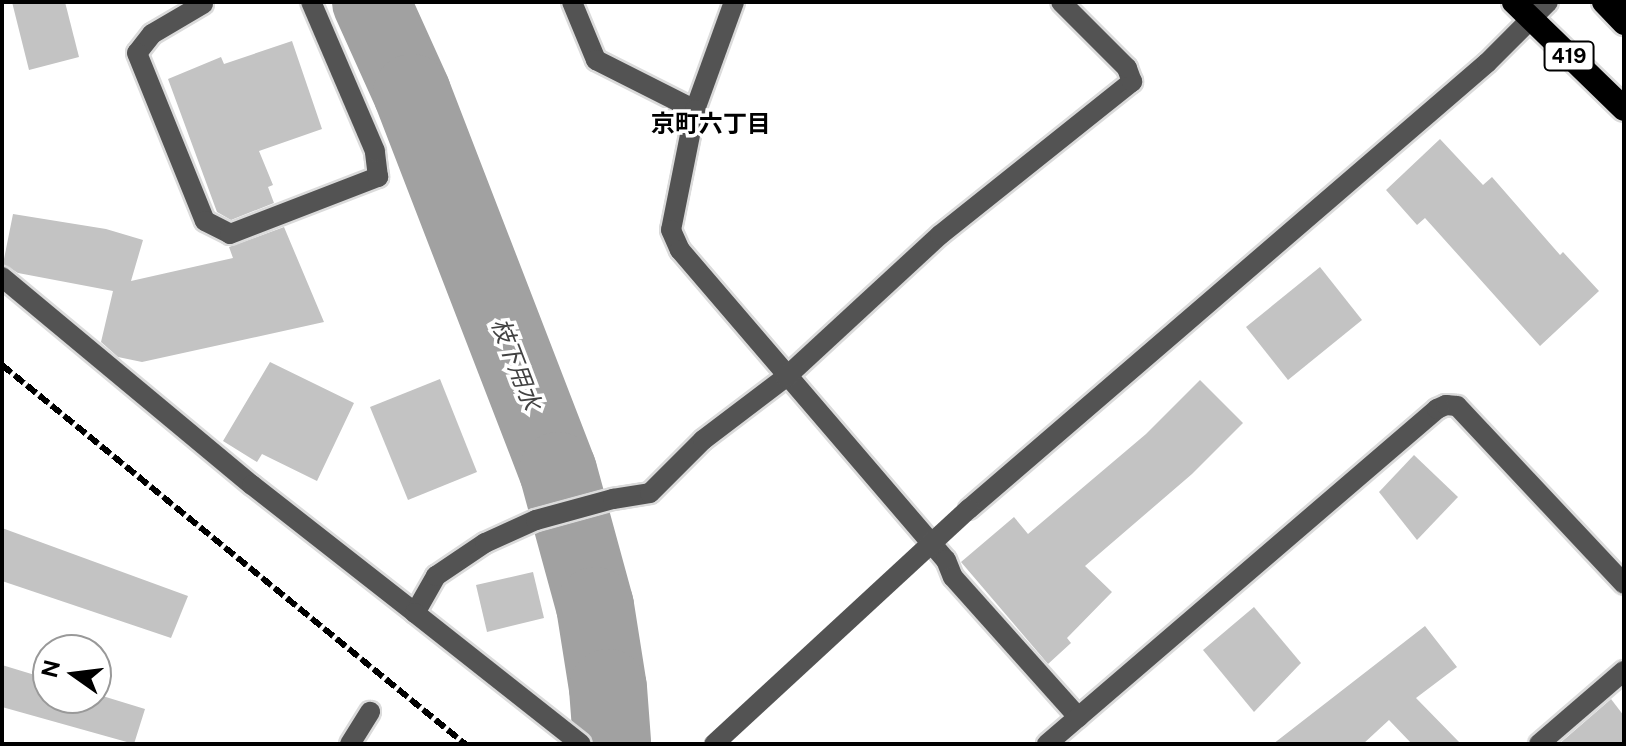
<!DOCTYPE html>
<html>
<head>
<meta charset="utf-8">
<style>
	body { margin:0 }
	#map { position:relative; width:1626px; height:746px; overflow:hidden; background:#fff; font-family:"Public Sans","Noto Sans JP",sans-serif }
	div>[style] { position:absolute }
	.river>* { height:78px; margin:-39px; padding:0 39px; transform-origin:39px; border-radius:39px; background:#a1a1a1 }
	.building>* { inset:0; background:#c3c3c3 }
	.roads { filter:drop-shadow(2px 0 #dbdbdb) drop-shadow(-2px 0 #dbdbdb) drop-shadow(0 2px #dbdbdb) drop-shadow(0 -2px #dbdbdb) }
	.minor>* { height:20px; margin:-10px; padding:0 10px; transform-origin:10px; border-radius:10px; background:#535353 }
	.highway>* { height:24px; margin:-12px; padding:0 12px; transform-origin:12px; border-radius:12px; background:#000 }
	.rail>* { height:6px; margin-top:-3px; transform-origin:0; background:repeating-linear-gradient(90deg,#000 0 12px,transparent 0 16px) }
	.minor-bridge>* { height:20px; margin:-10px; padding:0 10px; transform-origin:10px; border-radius:10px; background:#535353 }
	span { translate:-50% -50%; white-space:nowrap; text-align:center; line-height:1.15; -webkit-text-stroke:7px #fff; paint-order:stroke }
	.shield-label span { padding:2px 6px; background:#fff; border:2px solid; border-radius:6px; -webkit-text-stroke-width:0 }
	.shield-label { font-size:20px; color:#000; font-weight:700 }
	.neighbourhood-label { font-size:24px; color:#000; font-weight:700 }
	.water-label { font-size:24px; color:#424242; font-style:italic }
	.frame { position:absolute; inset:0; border:4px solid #000; pointer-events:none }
	.north { position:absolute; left:32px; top:634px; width:80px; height:80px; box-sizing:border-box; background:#fff; border:2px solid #999; border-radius:50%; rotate:284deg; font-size:22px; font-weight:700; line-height:32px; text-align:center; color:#000 }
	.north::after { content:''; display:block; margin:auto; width:28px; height:36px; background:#000; clip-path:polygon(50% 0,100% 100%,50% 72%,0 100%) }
</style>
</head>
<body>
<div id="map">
	<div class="river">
		<div style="left:371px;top:2px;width:100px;rotate:65.7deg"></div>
		<div style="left:412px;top:93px;width:405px;rotate:68.9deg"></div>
		<div style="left:558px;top:471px;width:140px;rotate:74.7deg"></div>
		<div style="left:595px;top:606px;width:83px;rotate:81deg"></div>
		<div style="left:608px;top:688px;width:53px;rotate:85.7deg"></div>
	</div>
	<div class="building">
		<div style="clip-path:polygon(12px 2px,65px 2px,79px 57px,29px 70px)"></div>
		<div style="clip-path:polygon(292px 41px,322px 129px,259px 151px,273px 185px,268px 187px,274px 203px,231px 220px,217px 212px,168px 79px,221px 57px,224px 64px)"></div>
		<div style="clip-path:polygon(1440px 139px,1483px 185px,1492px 177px,1560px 255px,1563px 252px,1599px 291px,1540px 346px,1425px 218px,1417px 225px,1386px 190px)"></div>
		<div style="clip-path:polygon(13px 214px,106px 229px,143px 240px,131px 281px,233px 258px,229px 247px,284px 227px,324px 322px,142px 362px,118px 357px,101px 342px,113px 291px,18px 273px,3px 264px)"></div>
		<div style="clip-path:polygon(1320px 267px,1362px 320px,1288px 380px,1246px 327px)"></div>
		<div style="clip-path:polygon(270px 362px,354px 403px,317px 481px,262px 454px,257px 462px,223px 441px)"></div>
		<div style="clip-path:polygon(440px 379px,477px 472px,408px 500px,370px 407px)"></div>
		<div style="clip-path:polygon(1200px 380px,1243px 423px,1192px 474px,1085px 566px,1112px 592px,1067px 638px,1071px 643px,1048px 664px,961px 562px,1014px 517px,1028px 534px,1146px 434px)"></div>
		<div style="clip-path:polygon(1414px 455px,1458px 497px,1417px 540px,1379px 492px)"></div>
		<div style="clip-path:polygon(2px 528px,188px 596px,171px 638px,2px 581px)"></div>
		<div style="clip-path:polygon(533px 572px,544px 618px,487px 632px,476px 585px)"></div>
		<div style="clip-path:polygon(1254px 607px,1301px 663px,1254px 712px,1203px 650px)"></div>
		<div style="clip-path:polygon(1425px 626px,1457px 667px,1416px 698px,1461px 744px,1412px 744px,1389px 720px,1363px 744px,1273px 744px)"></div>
		<div style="clip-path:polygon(2px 665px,48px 679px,48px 698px,96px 698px,96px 694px,145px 709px,134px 744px,2px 707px)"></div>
		<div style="clip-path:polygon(1611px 699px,1624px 716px,1624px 744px,1559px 744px)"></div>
	</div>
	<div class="roads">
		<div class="minor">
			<div style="left:572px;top:2px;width:63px;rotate:67.5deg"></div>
			<div style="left:596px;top:60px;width:111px;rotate:26.8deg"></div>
			<div style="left:734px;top:2px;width:115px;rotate:109.9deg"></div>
			<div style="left:695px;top:110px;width:122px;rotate:101.3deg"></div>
			<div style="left:671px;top:230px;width:22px;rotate:66deg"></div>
			<div style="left:680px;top:250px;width:408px;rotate:49.4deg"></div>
			<div style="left:946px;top:560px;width:18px;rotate:68deg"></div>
			<div style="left:953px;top:577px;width:188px;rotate:48.2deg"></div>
			<div style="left:203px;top:4px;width:59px;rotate:149.5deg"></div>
			<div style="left:152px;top:34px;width:24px;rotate:128deg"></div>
			<div style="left:137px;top:53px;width:181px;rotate:68deg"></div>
			<div style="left:205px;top:221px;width:28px;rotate:27deg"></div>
			<div style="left:230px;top:234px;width:159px;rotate:-21.1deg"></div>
			<div style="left:378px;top:177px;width:26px;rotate:-97deg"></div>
			<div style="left:375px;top:151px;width:162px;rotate:-113.2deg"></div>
			<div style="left:2px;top:277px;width:325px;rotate:39.8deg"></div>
			<div style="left:252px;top:485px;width:207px;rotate:38.1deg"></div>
			<div style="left:415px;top:613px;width:43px;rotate:-60.4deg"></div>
			<div style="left:436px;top:576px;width:59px;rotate:-34deg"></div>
			<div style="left:485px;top:543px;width:56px;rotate:-24.3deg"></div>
			<div style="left:536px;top:520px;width:80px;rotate:-15.3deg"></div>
			<div style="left:613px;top:499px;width:37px;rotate:-9deg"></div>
			<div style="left:650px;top:493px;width:75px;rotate:-45deg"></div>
			<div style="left:703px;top:440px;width:104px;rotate:-37.2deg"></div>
			<div style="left:786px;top:377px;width:209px;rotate:-42.7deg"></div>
			<div style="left:940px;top:235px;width:246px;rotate:-38.6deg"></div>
			<div style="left:1132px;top:82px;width:15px;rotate:-110deg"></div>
			<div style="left:1127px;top:68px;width:93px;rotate:-135deg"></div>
			<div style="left:969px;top:509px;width:684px;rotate:-40.73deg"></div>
			<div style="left:1487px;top:63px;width:86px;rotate:-45deg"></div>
			<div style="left:415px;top:613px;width:211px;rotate:38.3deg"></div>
			<div style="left:350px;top:744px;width:38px;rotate:-58deg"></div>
			<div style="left:1047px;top:744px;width:514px;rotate:-40.66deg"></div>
			<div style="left:1437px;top:409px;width:10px;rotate:-24deg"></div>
			<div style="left:1446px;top:405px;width:11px;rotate:5deg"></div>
			<div style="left:1457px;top:406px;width:244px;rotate:46.8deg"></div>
			<div style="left:1539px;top:744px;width:112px;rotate:-40.7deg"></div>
		</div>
		<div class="highway">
			<div style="left:1514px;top:2px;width:153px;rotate:44.2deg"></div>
			<div style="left:1604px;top:2px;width:29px;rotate:46deg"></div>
		</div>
	</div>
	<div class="rail">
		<div style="left:2px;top:365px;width:598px;rotate:39.3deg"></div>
	</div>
	<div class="minor-bridge">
		<div style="left:714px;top:744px;width:347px;rotate:-42.7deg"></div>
	</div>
	<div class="shield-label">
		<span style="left:1569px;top:56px">419</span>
	</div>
	<div class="neighbourhood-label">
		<span style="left:711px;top:124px">京町六丁目</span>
	</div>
	<div class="water-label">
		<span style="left:516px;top:364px;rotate:69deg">枝下用水</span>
	</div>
	<div class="frame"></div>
	<div class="north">N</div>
</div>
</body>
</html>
